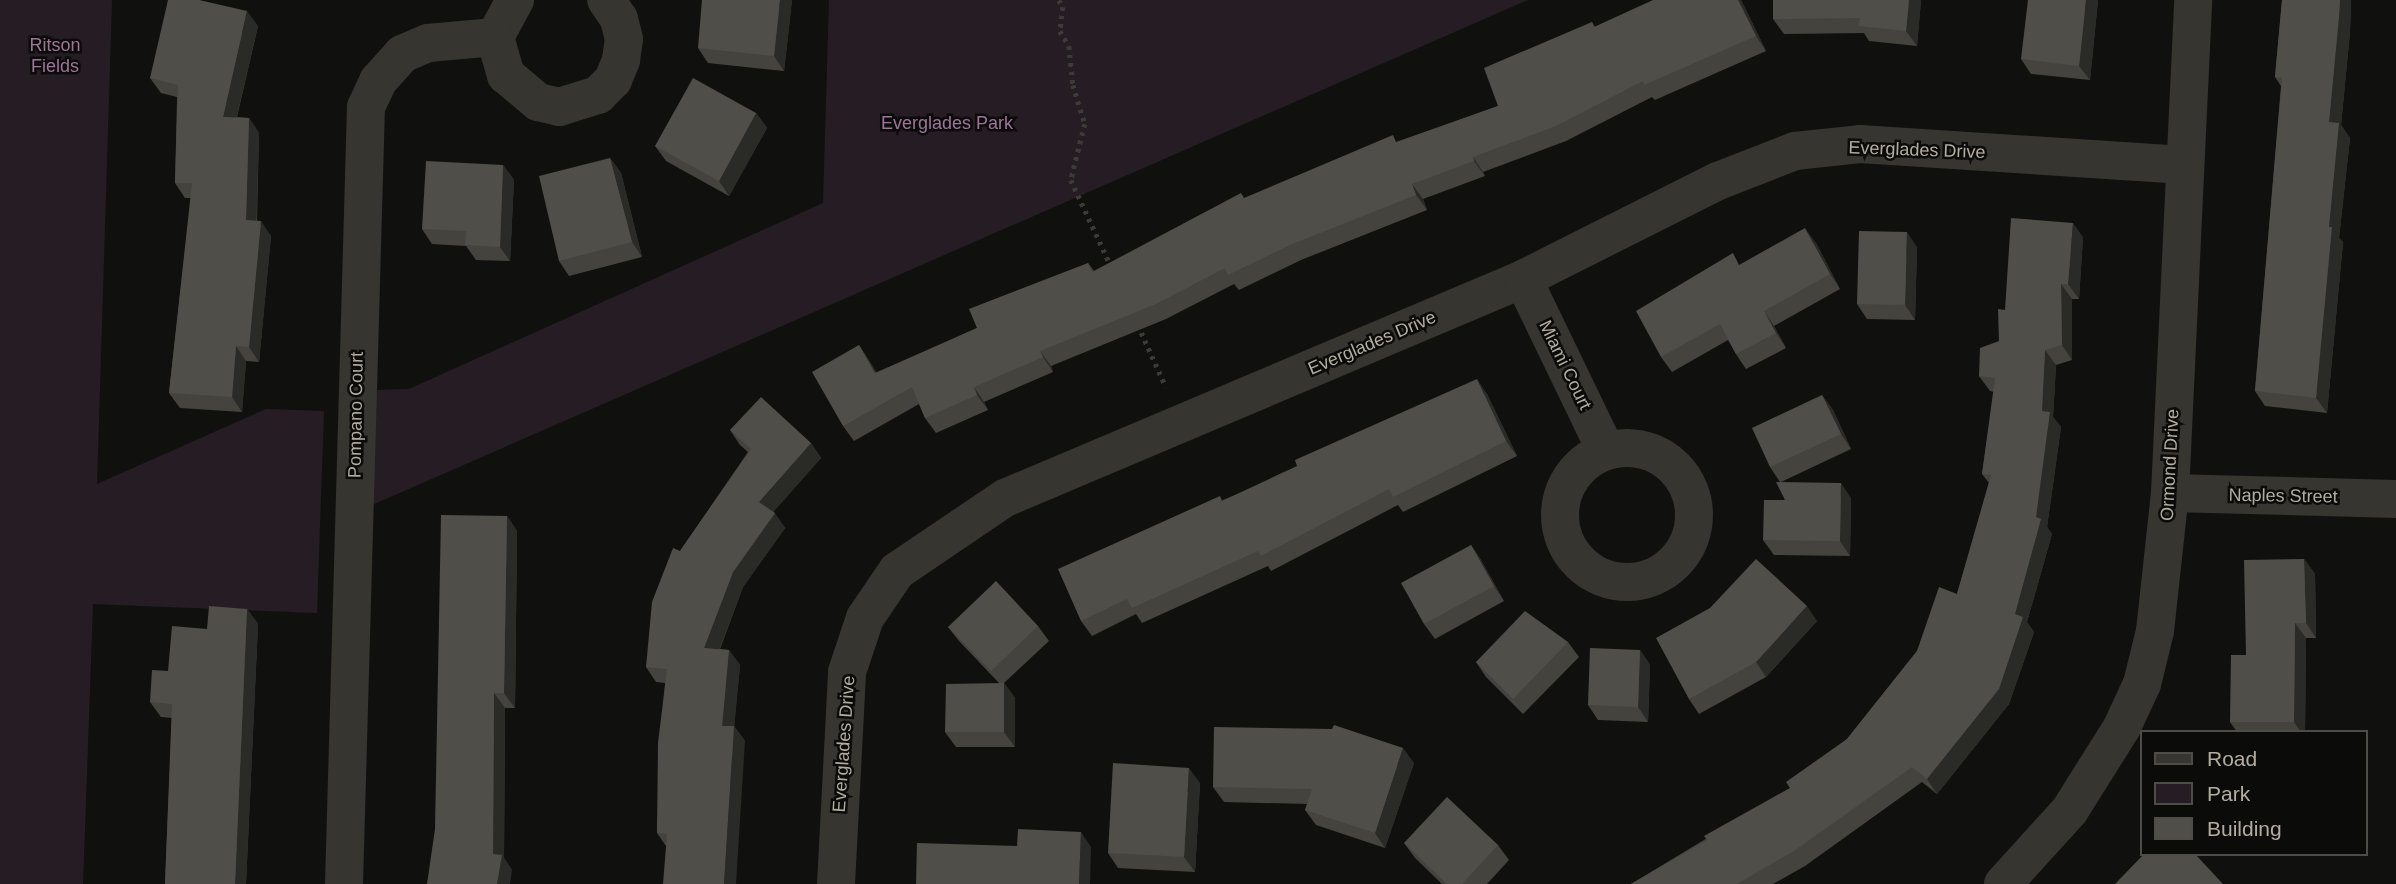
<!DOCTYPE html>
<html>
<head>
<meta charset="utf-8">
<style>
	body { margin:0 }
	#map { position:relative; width:2396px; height:884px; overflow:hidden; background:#10110f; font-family:Arial,sans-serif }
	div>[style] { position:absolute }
	.green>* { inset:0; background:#261d24 }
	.path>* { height:4.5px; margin-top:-2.25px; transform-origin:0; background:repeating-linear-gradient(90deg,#3d3b36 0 3.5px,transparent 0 8.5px) }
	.street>* { height:38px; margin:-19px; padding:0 19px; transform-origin:19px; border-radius:19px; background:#363530 }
	.street>.ring { margin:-19px; padding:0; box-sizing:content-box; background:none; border:38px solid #363530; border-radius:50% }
	.wall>* { inset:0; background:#44433d }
	.shaded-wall>* { inset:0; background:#2a2a26 }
	.building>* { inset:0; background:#504e48 }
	span { translate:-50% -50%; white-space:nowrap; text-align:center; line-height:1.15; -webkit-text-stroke:5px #0b0b0a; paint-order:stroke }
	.park-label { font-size:18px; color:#9f749b }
	.street-label { font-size:18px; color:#b3ad9f }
	.legend { position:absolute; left:2140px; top:730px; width:228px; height:126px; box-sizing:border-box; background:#0b0b0a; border:2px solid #4e4c46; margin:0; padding:9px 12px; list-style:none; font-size:21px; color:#b3ad9f }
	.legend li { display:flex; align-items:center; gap:14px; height:35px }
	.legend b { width:35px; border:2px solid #4e4c46 }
</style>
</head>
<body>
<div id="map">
	<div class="green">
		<div style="clip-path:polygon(0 0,112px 0,97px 484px,266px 409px,324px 411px,317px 613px,93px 604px,83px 884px,0 884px)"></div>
		<div style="clip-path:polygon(829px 0,1528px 0,372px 505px,375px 390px,409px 389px,823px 203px)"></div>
	</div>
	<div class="path">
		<div style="left:1059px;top:0;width:8px;rotate:60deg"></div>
		<div style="left:1063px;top:7px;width:24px;rotate:97deg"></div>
		<div style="left:1060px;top:31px;width:17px;rotate:59deg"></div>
		<div style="left:1069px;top:46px;width:39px;rotate:84deg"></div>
		<div style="left:1073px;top:85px;width:41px;rotate:72.9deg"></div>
		<div style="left:1085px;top:124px;width:58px;rotate:104deg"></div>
		<div style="left:1071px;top:180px;width:95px;rotate:65.1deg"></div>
		<div style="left:1138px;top:325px;width:68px;rotate:65.7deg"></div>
	</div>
	<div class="street">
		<div style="left:515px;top:0;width:42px;rotate:118.4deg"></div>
		<div style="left:495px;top:37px;width:40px;rotate:74deg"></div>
		<div style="left:506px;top:75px;width:42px;rotate:40.2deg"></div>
		<div style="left:538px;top:102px;width:22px;rotate:13deg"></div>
		<div style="left:559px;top:107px;width:41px;rotate:-17.1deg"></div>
		<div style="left:598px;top:95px;width:21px;rotate:-45deg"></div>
		<div style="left:613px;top:80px;width:22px;rotate:-68deg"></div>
		<div style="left:621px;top:60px;width:21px;rotate:-82deg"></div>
		<div style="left:624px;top:39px;width:21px;rotate:-104deg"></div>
		<div style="left:619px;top:19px;width:23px;rotate:-124deg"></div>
		<div style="left:1523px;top:279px;width:191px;rotate:64.2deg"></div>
		<div class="ring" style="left:1560px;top:448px;width:96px;height:96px"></div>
		<div style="left:2170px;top:493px;width:226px;rotate:1.5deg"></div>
		<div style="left:344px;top:884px;width:777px;rotate:-88.38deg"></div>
		<div style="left:366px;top:107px;width:29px;rotate:-65deg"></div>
		<div style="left:378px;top:81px;width:36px;rotate:-48deg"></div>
		<div style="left:402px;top:54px;width:28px;rotate:-23deg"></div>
		<div style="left:428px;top:43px;width:67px;rotate:-5.1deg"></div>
		<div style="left:836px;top:884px;width:212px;rotate:-87deg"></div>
		<div style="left:847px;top:672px;width:57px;rotate:-71.6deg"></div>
		<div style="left:865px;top:618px;width:57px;rotate:-55.8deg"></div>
		<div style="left:897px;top:571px;width:130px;rotate:-34.1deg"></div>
		<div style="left:1005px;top:498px;width:562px;rotate:-22.92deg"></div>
		<div style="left:1523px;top:279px;width:218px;rotate:-26.7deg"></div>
		<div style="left:1718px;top:181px;width:83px;rotate:-21.3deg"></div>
		<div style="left:1795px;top:151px;width:65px;rotate:-6.1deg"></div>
		<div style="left:1860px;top:144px;width:325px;rotate:3.7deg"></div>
		<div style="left:2003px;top:884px;width:100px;rotate:-47.8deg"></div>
		<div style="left:2070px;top:810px;width:98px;rotate:-57.9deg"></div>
		<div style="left:2122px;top:727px;width:47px;rotate:-65.1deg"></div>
		<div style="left:2142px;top:684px;width:55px;rotate:-76.2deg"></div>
		<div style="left:2155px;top:631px;width:139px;rotate:-83.8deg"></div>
		<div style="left:2170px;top:493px;width:494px;rotate:-87.3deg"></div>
	</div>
	<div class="wall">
		<div style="clip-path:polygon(792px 0,784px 71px,708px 63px,698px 48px)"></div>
		<div style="clip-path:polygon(1741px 0,1766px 51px,1655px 100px,1652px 97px,1566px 141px,1483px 172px,1485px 176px,1423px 199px,1427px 210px,1301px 260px,1239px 290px,1234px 284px,1166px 319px,1051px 366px,1053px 372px,984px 402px,988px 410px,936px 433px,925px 418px,919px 404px,854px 441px,843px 426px,859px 345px,877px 373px,977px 328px,1088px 263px,1094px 271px,1245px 198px,1498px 106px,1592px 22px,1595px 27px)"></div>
		<div style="clip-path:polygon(1921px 0,1917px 46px,1869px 41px,1864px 33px,1784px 34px,1773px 19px)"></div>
		<div style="clip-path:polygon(2098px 0,2090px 80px,2031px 74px,2021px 59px)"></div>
		<div style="clip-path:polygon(2282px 0,2351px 0,2350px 32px,2341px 125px,2350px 138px,2339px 238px,2343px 242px,2327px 413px,2265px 406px,2255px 391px,2281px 86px,2275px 77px)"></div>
		<div style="clip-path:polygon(258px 26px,237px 117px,249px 118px,259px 133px,257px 221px,271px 236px,259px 362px,246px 361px,242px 412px,180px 408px,169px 393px,191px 198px,185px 198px,175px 183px,177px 97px,161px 93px,150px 78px)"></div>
		<div style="clip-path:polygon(756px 113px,767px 128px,729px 196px,666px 161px,655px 146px)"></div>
		<div style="clip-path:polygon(610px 158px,621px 173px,642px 257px,569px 276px,559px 261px)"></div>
		<div style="clip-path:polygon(503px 165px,514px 180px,510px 261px,476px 260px,466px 246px,432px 244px,422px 229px)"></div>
		<div style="clip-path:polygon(2083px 237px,2079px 299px,2072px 299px,2072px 360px,2056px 365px,2053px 417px,2061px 427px,2047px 527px,2052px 534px,2027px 622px,2034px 632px,2009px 704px,1937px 794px,1922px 782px,1805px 866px,1773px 884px,1631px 884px,1790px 788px,1847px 739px,1917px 651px,1957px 594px,1989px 483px,1982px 474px,1994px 392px,1990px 391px,1979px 376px,1999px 341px,2005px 310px)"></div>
		<div style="clip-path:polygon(1816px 243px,1840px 289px,1774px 326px,1786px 348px,1746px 369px,1736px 354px,1728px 340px,1672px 372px,1661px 357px,1741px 264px)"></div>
		<div style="clip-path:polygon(1917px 247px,1915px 320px,1867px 319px,1857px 304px)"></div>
		<div style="clip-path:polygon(1487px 394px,1517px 456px,1403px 512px,1398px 505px,1271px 571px,1268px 566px,1142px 623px,1136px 614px,1092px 636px,1081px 621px,1223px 500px)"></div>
		<div style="clip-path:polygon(1822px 395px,1833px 410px,1851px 449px,1781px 482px,1851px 498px,1850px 556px,1774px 555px,1763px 540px,1785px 500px,1780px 482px,1770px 467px)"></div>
		<div style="clip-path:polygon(730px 430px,811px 443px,821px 458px,773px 512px,785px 528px,743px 587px,720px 649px,729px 650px,740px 665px,734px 726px,745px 741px,666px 846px,657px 833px,665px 683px,656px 682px,646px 667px,680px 551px,748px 452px,740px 445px)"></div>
		<div style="clip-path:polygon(507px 516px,517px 531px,515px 708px,505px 708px,504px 858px,512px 870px,427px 884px)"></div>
		<div style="clip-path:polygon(1471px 545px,1481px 560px,1504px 601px,1435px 639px,1424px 624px)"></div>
		<div style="clip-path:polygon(2304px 559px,2315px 574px,2316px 638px,2306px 638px,2305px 732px,2237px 732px,2230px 722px,2246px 655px)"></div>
		<div style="clip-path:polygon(1710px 608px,1817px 621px,1766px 677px,1699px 714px,1689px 699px)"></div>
		<div style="clip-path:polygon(247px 609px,258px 624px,246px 884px,165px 884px,172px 718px,161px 717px,150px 702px,168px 671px,207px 629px)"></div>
		<div style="clip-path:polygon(1038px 626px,1049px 641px,1004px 683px,1015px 698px,1015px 747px,956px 747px,945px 732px,999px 683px,959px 641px,948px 627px)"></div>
		<div style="clip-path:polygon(1568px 642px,1579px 657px,1523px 714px,1486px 677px,1476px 662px)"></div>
		<div style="clip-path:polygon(1640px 650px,1650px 665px,1648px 722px,1598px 720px,1588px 705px)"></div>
		<div style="clip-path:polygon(1414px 763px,1385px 848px,1316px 825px,1305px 810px,1307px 804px,1224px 802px,1213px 787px)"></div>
		<div style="clip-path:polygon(1200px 783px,1195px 872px,1118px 868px,1108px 853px)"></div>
		<div style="clip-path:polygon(1404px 843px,1498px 845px,1509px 860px,1487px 884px,1442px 884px,1415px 858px)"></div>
	</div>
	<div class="shaded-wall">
		<div style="clip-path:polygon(780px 0,792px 0,784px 71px,774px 56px)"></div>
		<div style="clip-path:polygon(1738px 0,1741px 0,1766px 51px,1756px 36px)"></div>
		<div style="clip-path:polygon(1909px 0,1921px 0,1917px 46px,1906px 31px)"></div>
		<div style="clip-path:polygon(2086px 0,2098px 0,2090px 80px,2079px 66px)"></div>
		<div style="clip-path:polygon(2340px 0,2351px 0,2350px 32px,2341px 125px,2350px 138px,2339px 238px,2343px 242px,2327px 413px,2316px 398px,2329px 227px,2329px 122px)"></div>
		<div style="clip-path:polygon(247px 11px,258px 26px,233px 132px,223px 117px)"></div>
		<div style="clip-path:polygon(756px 113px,767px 128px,729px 196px,719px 181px)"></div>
		<div style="clip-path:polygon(249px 118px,259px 133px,256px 235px,246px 220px)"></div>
		<div style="clip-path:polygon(1473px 157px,1483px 172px,1485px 176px,1474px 161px)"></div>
		<div style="clip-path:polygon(610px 158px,621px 173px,642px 257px,632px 242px)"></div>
		<div style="clip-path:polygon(503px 165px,514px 180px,510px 261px,500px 247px)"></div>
		<div style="clip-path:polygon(1412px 184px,1423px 199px,1427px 210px,1416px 195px)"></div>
		<div style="clip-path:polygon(261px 221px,271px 236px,259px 362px,249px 347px)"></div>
		<div style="clip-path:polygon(2073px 223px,2083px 237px,2079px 299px,2068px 284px)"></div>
		<div style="clip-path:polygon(1805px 228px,1816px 243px,1840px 289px,1830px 274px)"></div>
		<div style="clip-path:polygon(1907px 232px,1917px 247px,1915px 320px,1905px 305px)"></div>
		<div style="clip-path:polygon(2061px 284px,2072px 299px,2072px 360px,2062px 345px)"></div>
		<div style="clip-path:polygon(1764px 311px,1774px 326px,1786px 348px,1776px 333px)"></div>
		<div style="clip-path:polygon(859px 345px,869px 360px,886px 388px,875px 373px)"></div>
		<div style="clip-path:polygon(236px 346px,246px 361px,242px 412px,232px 397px)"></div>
		<div style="clip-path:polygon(2045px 350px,2056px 365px,2053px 417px,2061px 427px,2047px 527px,2052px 534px,2027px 622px,2034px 632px,2009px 704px,1937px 794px,1927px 779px,2015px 614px,2036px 517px)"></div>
		<div style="clip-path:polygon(1040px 351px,1051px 366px,1053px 372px,1043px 357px)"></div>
		<div style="clip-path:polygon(1477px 379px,1487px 394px,1517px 456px,1506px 441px)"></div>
		<div style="clip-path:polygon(974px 387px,984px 402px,988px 410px,977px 395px)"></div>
		<div style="clip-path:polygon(1822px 395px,1833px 410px,1851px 449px,1841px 434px)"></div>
		<div style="clip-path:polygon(811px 443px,821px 458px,769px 517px,759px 502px)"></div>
		<div style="clip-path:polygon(1841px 483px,1851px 498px,1850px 556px,1840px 541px)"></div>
		<div style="clip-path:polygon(775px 513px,785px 528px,743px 587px,714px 663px,704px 648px,733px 572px)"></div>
		<div style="clip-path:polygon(507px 516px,517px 531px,515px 708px,504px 693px)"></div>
		<div style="clip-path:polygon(1471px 545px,1481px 560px,1504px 601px,1494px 586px)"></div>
		<div style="clip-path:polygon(2304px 559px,2315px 574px,2316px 638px,2306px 623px)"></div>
		<div style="clip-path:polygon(1807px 606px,1817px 621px,1766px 677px,1756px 662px)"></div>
		<div style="clip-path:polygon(247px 609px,258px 624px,246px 884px,235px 884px)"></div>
		<div style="clip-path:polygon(2295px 623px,2306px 638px,2305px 732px,2301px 732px,2294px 722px)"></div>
		<div style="clip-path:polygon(729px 650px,740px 665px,733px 741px,722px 726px)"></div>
		<div style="clip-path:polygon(1640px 650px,1650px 665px,1648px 722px,1638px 707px)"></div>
		<div style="clip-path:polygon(1004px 683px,1015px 698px,1015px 747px,1004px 732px)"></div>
		<div style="clip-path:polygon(494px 693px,505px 708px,504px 858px,512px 870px,510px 884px,497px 884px,493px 854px)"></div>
		<div style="clip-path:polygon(734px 726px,745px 741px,736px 884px,724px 884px)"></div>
		<div style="clip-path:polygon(1403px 748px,1414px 763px,1385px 848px,1375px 833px)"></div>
		<div style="clip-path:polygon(1189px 768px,1200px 783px,1195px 872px,1184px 857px)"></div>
		<div style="clip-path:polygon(1081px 832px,1091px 847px,1090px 884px,1079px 884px)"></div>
	</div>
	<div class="building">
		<div style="clip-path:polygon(168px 0,199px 0,247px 11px,223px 117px,249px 118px,246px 220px,261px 221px,249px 347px,236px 346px,232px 397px,169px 393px,192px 183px,175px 183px,178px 85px,150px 78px)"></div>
		<div style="clip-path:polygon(702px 0,780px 0,774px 56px,698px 48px)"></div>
		<div style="clip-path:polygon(1653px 0,1738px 0,1756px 36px,1644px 85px,1643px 81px,1556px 126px,1473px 157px,1474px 161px,1412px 184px,1416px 195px,1290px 245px,1228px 275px,1225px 268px,1156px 304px,1040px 351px,1043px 357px,974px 387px,977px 395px,925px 418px,912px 387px,843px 426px,812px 372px,859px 345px,875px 373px,977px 328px,969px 309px,1088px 263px,1092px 272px,1241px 193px,1244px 198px,1393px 135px,1396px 142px,1498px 106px,1484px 68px,1592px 22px,1594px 27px)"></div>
		<div style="clip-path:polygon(1773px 0,1909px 0,1906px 31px,1859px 26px,1860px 18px,1773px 19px)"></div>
		<div style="clip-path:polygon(2028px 0,2086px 0,2079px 66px,2021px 59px)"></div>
		<div style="clip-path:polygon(2282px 0,2340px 0,2339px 17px,2329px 122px,2339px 123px,2329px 227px,2332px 227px,2316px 398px,2255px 391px,2282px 78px,2275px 77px)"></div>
		<div style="clip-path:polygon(693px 78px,756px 113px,719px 181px,655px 146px)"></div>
		<div style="clip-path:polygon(610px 158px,632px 242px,559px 261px,539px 176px)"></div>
		<div style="clip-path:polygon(426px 161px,503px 165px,500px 247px,465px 245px,466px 231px,422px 229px)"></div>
		<div style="clip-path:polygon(2011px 218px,2073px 223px,2068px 284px,2061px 284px,2062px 345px,2045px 350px,2042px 411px,2050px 412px,2036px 517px,2041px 519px,2015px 614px,2023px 617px,1999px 689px,1927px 779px,1912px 767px,1794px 851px,1737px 884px,1631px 884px,1707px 840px,1704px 836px,1790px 788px,1786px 782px,1847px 739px,1917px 651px,1939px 587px,1957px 594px,1991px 475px,1982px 474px,1995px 378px,1979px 376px,1980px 348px,1999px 341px,1998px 309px,2005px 310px)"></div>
		<div style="clip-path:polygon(1805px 228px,1830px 274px,1764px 311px,1776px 333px,1736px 354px,1720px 324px,1661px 357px,1636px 311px,1733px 253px,1739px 265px)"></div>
		<div style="clip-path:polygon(1859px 231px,1907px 232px,1905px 305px,1857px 304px)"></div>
		<div style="clip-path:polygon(1477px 379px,1506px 441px,1393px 497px,1389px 489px,1261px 556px,1258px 551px,1132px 608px,1127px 599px,1081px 621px,1058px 569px,1220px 496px,1222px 501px,1297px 466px,1295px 460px)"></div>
		<div style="clip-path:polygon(1822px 395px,1841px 434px,1770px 467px,1752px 428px)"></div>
		<div style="clip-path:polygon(761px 397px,811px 443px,759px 502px,775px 513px,733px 572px,704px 648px,729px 650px,722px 726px,734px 726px,724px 884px,663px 884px,667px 834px,657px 833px,658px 743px,667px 669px,646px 667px,652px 602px,673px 548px,680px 551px,751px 449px,730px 430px)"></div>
		<div style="clip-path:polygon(1776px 482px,1841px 483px,1840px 541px,1763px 540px,1764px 500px,1785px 500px)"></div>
		<div style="clip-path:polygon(441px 515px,507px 516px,504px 693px,494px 693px,493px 854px,502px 855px,497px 884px,427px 884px,435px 829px)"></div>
		<div style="clip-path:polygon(1471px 545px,1494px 586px,1424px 624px,1401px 583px)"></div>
		<div style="clip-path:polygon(1756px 559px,1807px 606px,1756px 662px,1689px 699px,1656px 638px,1710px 608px)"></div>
		<div style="clip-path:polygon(2304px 559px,2306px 623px,2295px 623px,2294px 722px,2230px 722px,2231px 655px,2246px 655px,2244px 560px)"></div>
		<div style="clip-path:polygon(996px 581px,1038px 626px,991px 671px,948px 627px)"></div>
		<div style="clip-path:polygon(209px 606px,247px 609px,235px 884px,165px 884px,172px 704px,150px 702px,152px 670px,168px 671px,172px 626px,207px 629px)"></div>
		<div style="clip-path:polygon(1525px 611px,1568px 642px,1513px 699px,1476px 662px)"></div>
		<div style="clip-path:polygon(1590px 648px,1640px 650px,1638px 707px,1588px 705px)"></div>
		<div style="clip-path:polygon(1004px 683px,1004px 732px,945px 732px,946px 684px)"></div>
		<div style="clip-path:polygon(1334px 725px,1403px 748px,1375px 833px,1305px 810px,1312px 789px,1213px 787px,1214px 727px,1332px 729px)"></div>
		<div style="clip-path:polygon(1113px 763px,1189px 768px,1184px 857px,1108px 853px)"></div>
		<div style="clip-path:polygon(1447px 797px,1498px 845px,1462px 884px,1447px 884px,1404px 843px)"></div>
		<div style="clip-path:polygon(1018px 829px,1081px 832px,1079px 884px,916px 884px,917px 843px,1017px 846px)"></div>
		<div style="clip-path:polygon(2144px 854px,2195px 854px,2223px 884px,2115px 884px)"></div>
	</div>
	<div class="park-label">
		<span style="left:55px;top:56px">Ritson<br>Fields</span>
		<span style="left:947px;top:123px">Everglades Park</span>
	</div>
	<div class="street-label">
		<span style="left:1917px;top:150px;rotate:2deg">Everglades Drive</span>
		<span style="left:1372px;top:343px;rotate:-23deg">Everglades Drive</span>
		<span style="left:1565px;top:365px;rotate:64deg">Miami Court</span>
		<span style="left:356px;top:415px;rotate:-89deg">Pompano Court</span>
		<span style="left:2170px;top:465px;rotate:-87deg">Ormond Drive</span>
		<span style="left:2283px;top:496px;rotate:1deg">Naples Street</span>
		<span style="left:844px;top:744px;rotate:-86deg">Everglades Drive</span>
	</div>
	<ul class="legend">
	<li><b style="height:9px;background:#363530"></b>Road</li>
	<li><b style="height:19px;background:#261d24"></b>Park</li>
	<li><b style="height:19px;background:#504e48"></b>Building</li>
	</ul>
</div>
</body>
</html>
